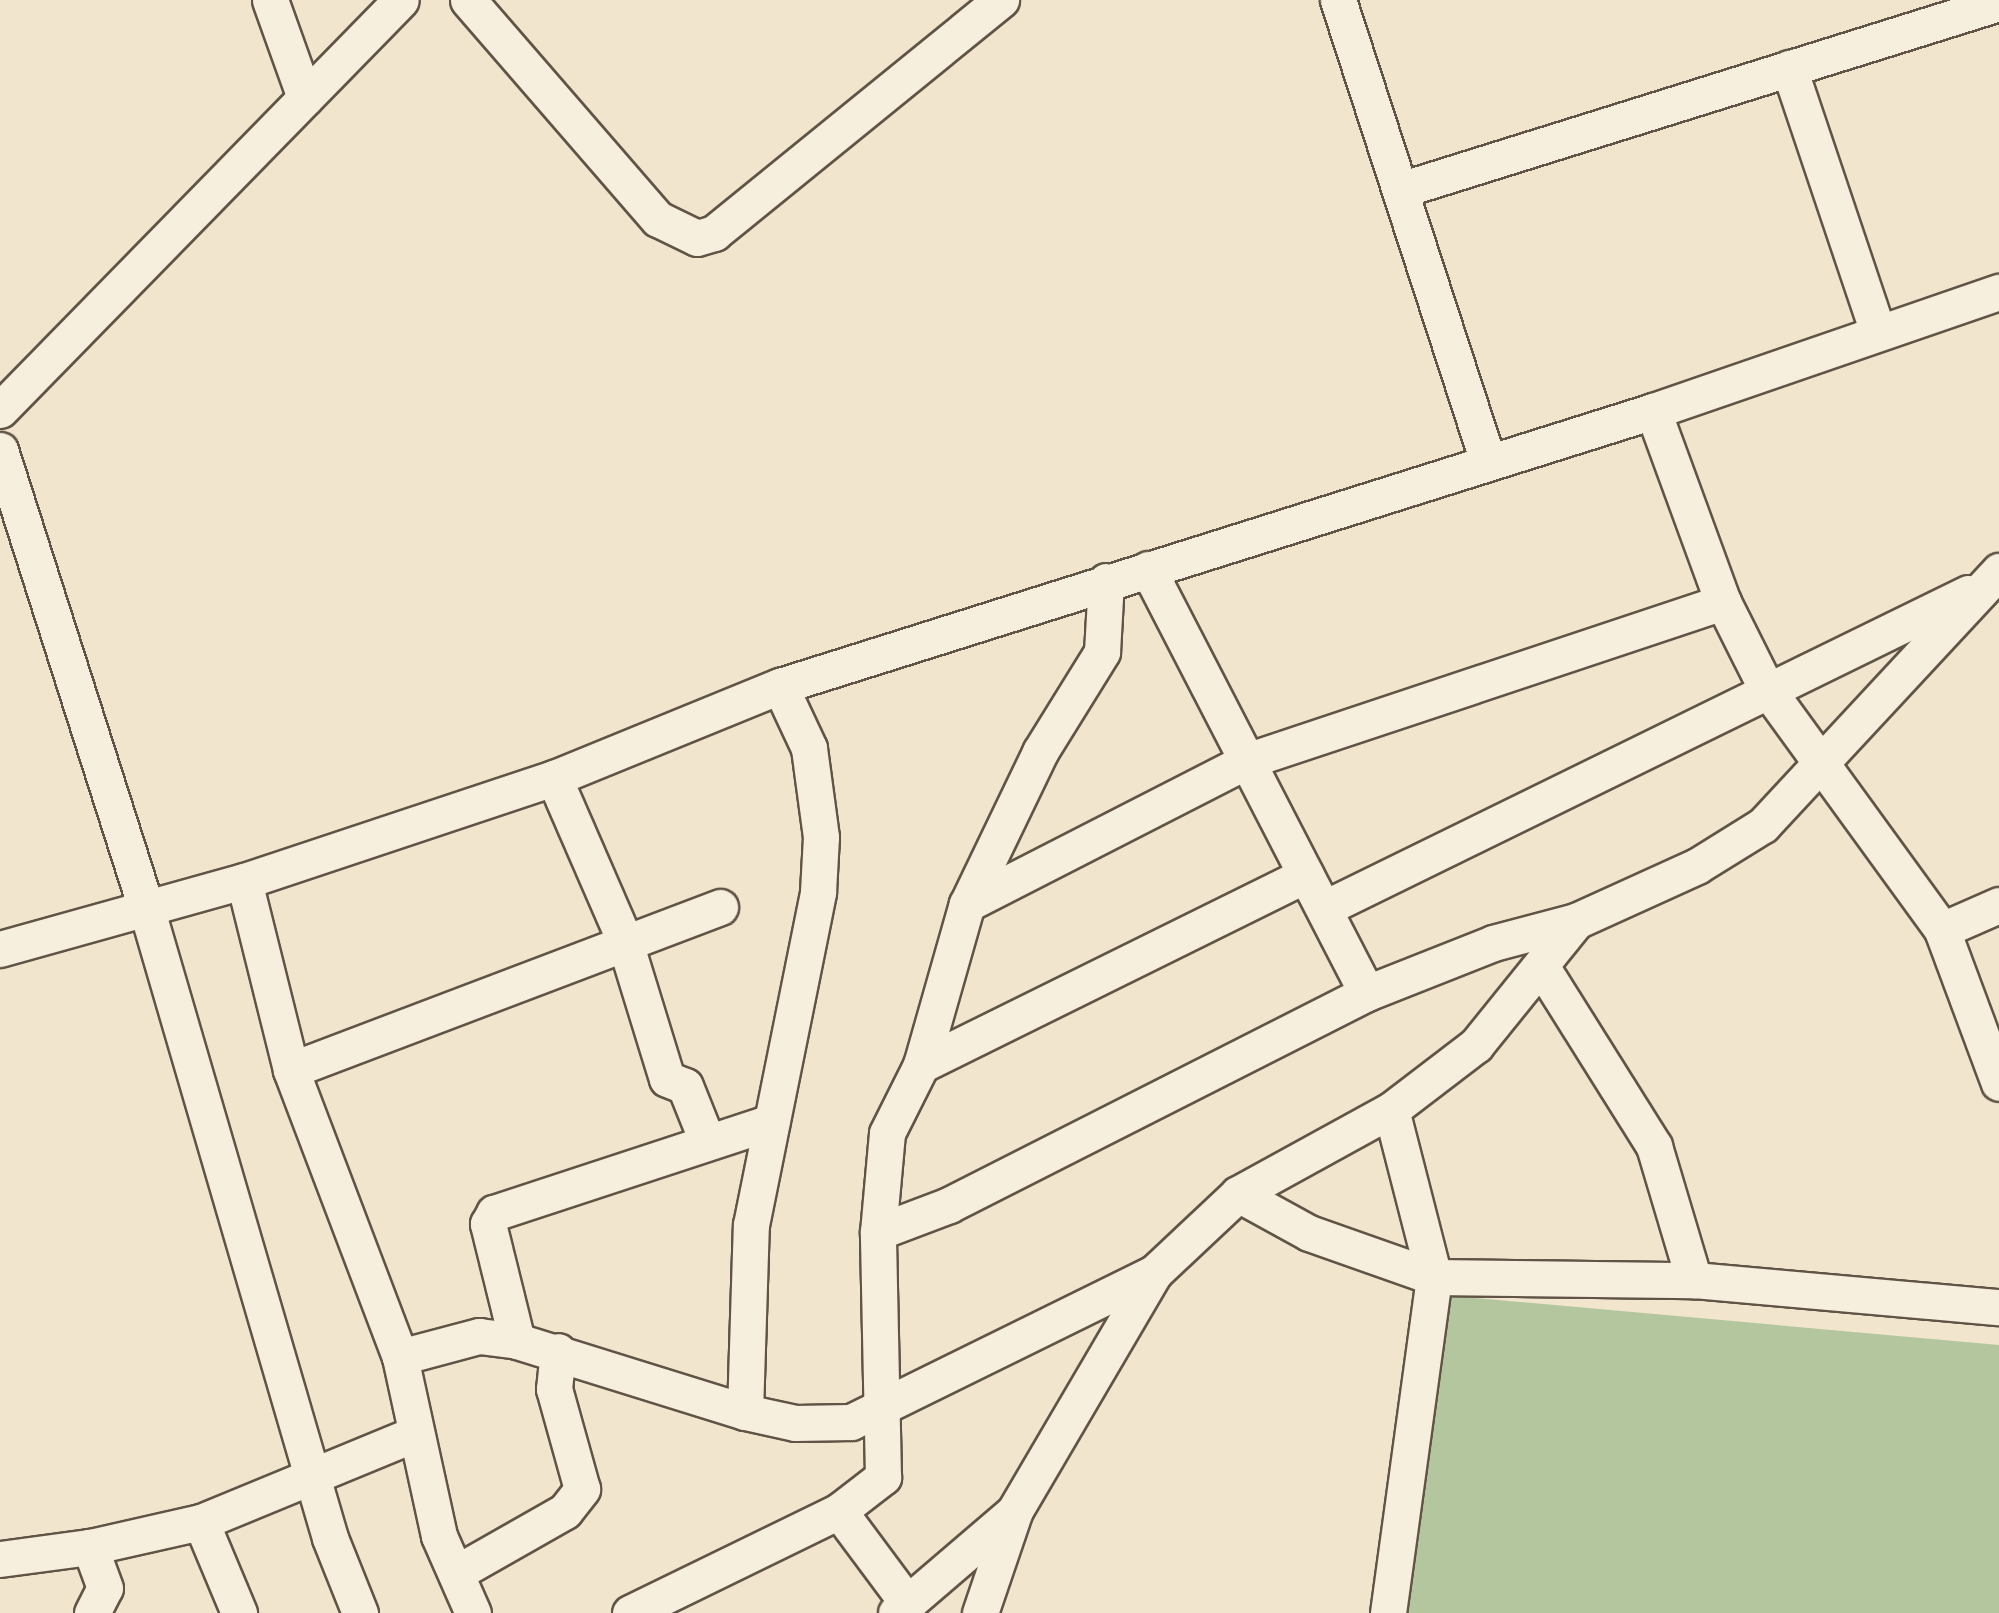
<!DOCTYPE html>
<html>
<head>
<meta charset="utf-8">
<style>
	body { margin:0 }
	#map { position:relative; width:1999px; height:1613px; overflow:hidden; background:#f1e6cd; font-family:"Libre Caslon Text",serif }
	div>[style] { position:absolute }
	.green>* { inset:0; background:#b3c69e }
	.roads { filter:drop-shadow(2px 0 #615446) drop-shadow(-2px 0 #615446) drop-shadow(0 2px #615446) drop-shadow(0 -2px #615446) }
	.minor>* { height:35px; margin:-17.5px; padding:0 17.5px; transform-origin:17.5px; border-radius:17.5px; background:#f6efde }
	span { translate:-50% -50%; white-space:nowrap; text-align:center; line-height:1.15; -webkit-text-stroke:8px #f6efde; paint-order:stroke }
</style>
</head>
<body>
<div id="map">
	<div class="green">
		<div style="clip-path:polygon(1420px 1293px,1999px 1345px,1999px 1613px,1394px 1613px)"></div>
	</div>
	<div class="roads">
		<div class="minor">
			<div style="left:270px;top:0;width:104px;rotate:70.3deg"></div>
			<div style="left:468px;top:0;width:290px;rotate:49.1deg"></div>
			<div style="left:658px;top:219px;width:43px;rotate:26deg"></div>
			<div style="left:697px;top:238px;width:18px;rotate:-16deg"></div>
			<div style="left:714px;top:233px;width:370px;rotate:-39.1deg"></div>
			<div style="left:1338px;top:0;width:482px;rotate:72deg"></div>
			<div style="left:1789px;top:68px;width:279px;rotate:71.4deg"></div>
			<div style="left:1400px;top:190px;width:628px;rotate:-17.34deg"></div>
			<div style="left:0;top:410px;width:573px;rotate:-45.64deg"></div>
			<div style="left:1653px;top:411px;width:203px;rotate:69.9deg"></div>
			<div style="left:1723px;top:602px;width:94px;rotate:63.4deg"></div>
			<div style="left:1765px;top:686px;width:301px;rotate:54deg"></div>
			<div style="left:1942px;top:930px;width:163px;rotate:69.6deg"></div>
			<div style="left:0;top:450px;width:480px;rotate:72.3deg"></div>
			<div style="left:146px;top:907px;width:657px;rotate:73.74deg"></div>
			<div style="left:330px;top:1538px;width:81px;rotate:68.2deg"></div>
			<div style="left:1148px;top:569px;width:477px;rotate:62.7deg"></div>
			<div style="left:554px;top:778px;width:176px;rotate:66.5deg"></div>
			<div style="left:624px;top:939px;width:146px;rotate:72.9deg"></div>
			<div style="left:667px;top:1079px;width:19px;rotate:21deg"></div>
			<div style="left:685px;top:1086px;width:59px;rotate:68.2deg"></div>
			<div style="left:244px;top:881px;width:195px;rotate:76deg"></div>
			<div style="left:291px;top:1070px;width:307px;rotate:69.2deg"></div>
			<div style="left:400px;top:1357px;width:183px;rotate:77.7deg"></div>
			<div style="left:439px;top:1536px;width:84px;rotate:66.2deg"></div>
			<div style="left:967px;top:904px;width:314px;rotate:-27.1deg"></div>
			<div style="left:1246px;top:761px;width:503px;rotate:-18.43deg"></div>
			<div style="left:1327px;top:907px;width:714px;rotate:-26.1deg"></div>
			<div style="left:1942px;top:930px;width:62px;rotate:-23.7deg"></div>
			<div style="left:0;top:949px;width:253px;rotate:-15.6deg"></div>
			<div style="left:244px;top:881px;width:327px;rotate:-18.4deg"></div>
			<div style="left:554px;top:778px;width:244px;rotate:-22.2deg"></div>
			<div style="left:780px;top:686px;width:915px;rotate:-17.48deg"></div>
			<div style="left:1653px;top:411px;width:366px;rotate:-19deg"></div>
			<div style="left:1543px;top:969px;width:209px;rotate:57.9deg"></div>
			<div style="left:1654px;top:1146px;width:140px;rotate:73.4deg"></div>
			<div style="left:921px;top:1065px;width:429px;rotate:-26.3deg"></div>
			<div style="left:291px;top:1070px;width:459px;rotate:-20.8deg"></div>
			<div style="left:1238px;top:1194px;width:81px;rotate:28.8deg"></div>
			<div style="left:1309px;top:1233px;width:133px;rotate:19.4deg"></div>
			<div style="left:1434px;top:1277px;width:260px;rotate:0.7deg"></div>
			<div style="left:1694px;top:1280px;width:306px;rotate:5.1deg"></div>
			<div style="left:878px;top:1232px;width:76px;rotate:-20.8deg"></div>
			<div style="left:949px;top:1205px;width:469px;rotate:-26.9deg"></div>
			<div style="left:1367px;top:993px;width:136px;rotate:-21.6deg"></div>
			<div style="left:1493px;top:943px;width:86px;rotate:-14.8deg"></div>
			<div style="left:517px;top:1341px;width:121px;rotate:-103.9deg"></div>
			<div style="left:488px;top:1224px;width:13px;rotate:-61deg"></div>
			<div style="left:494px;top:1213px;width:292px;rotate:-18.2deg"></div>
			<div style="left:400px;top:1357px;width:82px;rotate:-14.9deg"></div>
			<div style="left:479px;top:1336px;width:38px;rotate:7deg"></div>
			<div style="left:517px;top:1341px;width:239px;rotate:17.3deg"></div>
			<div style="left:745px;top:1412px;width:51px;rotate:12.4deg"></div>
			<div style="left:795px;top:1423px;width:56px;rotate:-1deg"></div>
			<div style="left:851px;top:1422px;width:338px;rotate:-26.2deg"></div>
			<div style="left:745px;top:1412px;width:187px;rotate:-88.2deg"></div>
			<div style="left:751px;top:1225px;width:340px;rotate:-78.6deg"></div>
			<div style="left:818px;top:892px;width:55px;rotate:-86.9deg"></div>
			<div style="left:821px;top:837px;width:90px;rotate:-97.7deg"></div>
			<div style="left:809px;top:748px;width:68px;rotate:-115.1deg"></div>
			<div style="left:839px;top:1511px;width:116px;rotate:53.4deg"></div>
			<div style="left:201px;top:1522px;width:99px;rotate:67.3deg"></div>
			<div style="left:0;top:1559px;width:91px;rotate:-7.6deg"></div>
			<div style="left:456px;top:1573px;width:125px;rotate:-29.6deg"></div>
			<div style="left:565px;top:1511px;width:28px;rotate:-52deg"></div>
			<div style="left:582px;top:1489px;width:104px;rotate:-105.6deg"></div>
			<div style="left:554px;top:1389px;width:38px;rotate:-84deg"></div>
			<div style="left:92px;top:1613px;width:28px;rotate:-63deg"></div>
			<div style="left:105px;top:1588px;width:44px;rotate:-110.1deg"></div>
			<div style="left:90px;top:1547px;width:114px;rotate:-12.7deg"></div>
			<div style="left:201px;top:1522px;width:230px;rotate:-22.4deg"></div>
			<div style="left:630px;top:1613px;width:233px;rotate:-26deg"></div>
			<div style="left:839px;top:1511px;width:56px;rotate:-37.7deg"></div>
			<div style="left:883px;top:1477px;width:245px;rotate:-91.2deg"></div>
			<div style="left:878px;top:1232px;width:99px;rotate:-84.8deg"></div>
			<div style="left:887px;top:1133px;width:76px;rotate:-63.4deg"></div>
			<div style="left:921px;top:1065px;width:167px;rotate:-74.1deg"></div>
			<div style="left:967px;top:904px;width:169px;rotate:-64.3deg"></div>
			<div style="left:1040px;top:752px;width:118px;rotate:-58.2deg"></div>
			<div style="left:1102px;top:652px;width:71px;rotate:-86.8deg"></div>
			<div style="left:896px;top:1613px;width:155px;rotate:-40.6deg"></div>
			<div style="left:1014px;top:1512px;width:277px;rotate:-59.6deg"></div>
			<div style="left:1154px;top:1273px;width:115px;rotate:-43.2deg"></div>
			<div style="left:1238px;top:1194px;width:175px;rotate:-28.8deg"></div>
			<div style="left:1391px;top:1110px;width:107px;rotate:-37.4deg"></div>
			<div style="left:1476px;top:1045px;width:159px;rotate:-51.1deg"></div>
			<div style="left:1576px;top:921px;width:133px;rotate:-24.4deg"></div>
			<div style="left:1697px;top:866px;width:78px;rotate:-31.8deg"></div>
			<div style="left:1763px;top:825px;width:347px;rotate:-47.1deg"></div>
			<div style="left:980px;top:1613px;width:106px;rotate:-71.2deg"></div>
			<div style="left:1388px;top:1613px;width:339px;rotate:-82.2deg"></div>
			<div style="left:1434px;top:1277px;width:172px;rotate:-104.4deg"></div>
		</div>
	</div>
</div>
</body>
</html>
